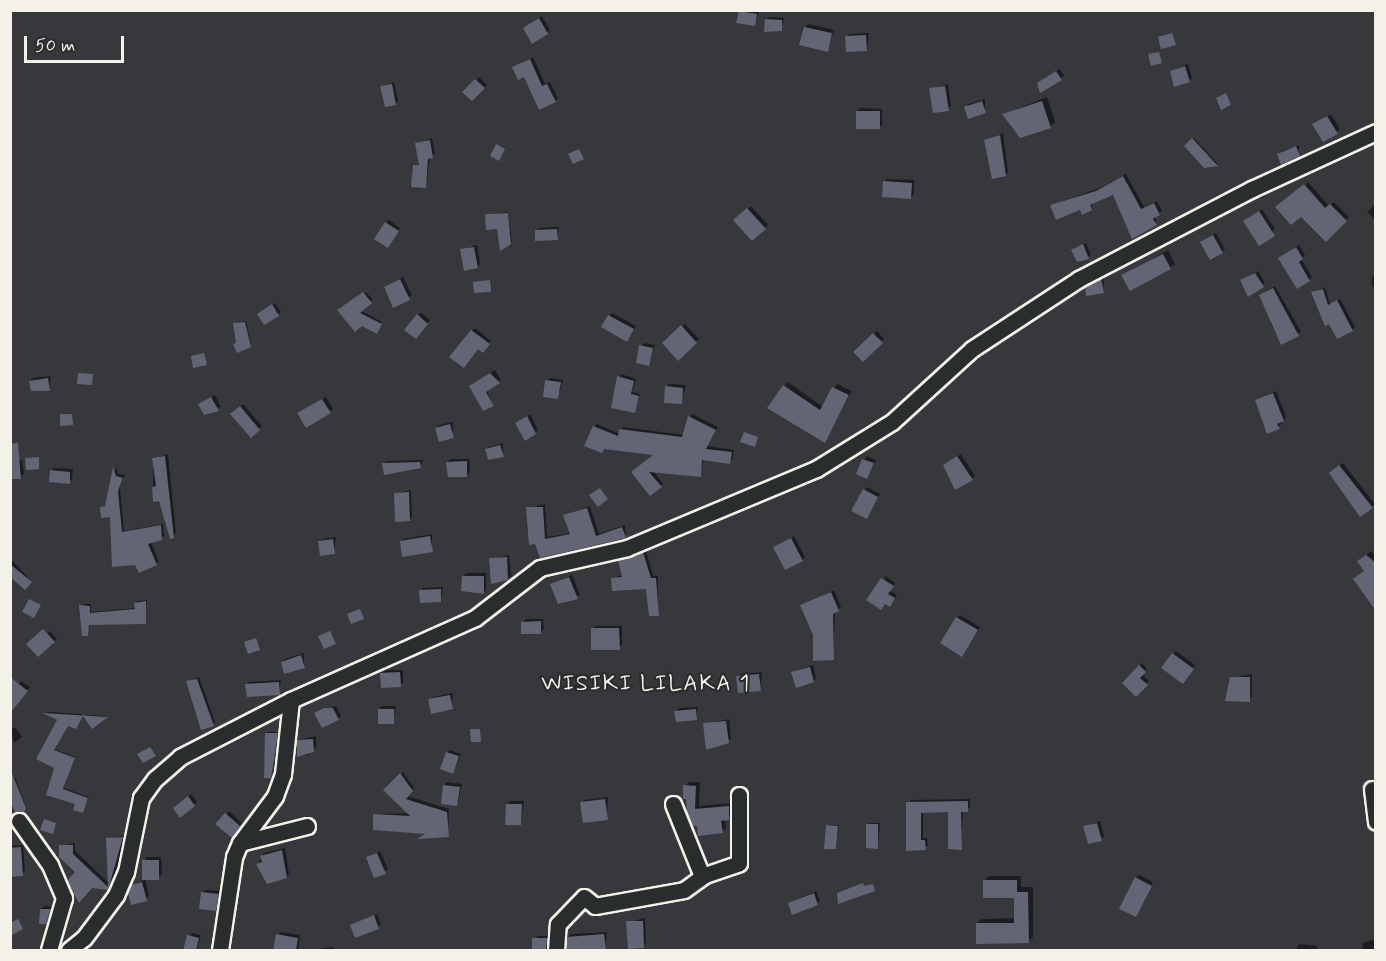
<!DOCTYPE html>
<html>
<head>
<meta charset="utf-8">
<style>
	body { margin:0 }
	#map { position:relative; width:1386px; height:961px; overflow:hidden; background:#36383c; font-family:Mynerve,sans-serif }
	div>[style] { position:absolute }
	.shadow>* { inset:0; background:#0007 }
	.building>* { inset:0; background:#646574 }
	.roads { filter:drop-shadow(2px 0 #f4f1e8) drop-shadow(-2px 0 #f4f1e8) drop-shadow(0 2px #f4f1e8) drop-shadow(0 -2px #f4f1e8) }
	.minor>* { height:15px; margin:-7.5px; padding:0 7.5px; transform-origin:7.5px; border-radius:7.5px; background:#2a2d2e }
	span { translate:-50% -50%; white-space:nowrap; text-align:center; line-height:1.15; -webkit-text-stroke:4.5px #2a2d2e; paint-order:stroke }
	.quarter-label { font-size:22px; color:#f4f1e8; letter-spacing:1.5px }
	.frame { position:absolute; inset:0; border:12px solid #f4f1e8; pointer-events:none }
	.scale { position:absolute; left:24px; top:36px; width:100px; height:27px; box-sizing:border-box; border:3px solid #f4f1e8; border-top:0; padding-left:8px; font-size:18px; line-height:21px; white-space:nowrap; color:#f4f1e8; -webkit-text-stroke:4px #2a2d2e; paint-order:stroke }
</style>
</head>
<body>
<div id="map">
	<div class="shadow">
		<div style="clip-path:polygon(752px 10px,759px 12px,754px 25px,740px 12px)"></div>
		<div style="clip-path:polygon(542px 16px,550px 30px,533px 42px,525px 28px)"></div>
		<div style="clip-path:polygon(769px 17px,784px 18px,782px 26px,766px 20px)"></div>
		<div style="clip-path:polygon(808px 24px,834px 30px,827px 50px,805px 27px)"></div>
		<div style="clip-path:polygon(869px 33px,867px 50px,847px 37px,849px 34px)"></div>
		<div style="clip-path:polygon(533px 57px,545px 84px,550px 82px,558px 98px,555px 101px,514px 67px)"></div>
		<div style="clip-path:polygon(1188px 64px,1192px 78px,1189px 81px,1171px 71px)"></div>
		<div style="clip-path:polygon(1060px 69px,1064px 76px,1061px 78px,1042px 80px)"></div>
		<div style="clip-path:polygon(479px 77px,487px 85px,472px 99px,465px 92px)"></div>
		<div style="clip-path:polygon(394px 82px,398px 101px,395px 104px,382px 87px)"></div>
		<div style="clip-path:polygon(948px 84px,951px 106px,948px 109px,931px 89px)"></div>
		<div style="clip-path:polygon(1047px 97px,1055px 122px,1050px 127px,1004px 114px)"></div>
		<div style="clip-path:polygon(985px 99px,985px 112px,966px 107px,969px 104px)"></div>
		<div style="clip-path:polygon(860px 108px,882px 109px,882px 125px,879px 128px,857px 111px)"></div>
		<div style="clip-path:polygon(1331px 114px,1340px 129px,1337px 132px,1317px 122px)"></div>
		<div style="clip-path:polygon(1003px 133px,1008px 172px,1005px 175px,986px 141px)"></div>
		<div style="clip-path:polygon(432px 138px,435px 153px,430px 157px,426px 186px,414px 166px,420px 163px,416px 144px)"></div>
		<div style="clip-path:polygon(1194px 138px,1218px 164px,1204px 166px,1186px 146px)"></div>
		<div style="clip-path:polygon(1299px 145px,1299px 155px,1279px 154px,1282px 151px)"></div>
		<div style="clip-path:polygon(1126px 174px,1144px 207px,1157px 201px,1162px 211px,1156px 216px,1156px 224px,1133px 237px,1114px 193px,1093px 203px,1091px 209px,1051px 205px,1100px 188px)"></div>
		<div style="clip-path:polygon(887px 179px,914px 180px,914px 194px,911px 197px,884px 182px)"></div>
		<div style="clip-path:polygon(1308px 182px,1329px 206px,1334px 202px,1349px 217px,1326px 240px,1301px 215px,1280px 204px)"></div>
		<div style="clip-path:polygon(1376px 204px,1376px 220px,1367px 212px)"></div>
		<div style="clip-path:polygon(751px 206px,768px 225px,752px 239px,735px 220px)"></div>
		<div style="clip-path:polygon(1262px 209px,1275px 229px,1259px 244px,1245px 221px)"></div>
		<div style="clip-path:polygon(508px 212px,512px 242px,510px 243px,486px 214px)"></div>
		<div style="clip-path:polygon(389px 220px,400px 228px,391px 243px,386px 223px)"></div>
		<div style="clip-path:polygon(559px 227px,557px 239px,536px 231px,539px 228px)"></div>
		<div style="clip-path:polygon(1216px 233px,1225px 249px,1222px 252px,1202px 242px)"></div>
		<div style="clip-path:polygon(1086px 243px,1091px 255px,1078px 262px,1073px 250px)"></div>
		<div style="clip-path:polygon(477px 245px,480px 264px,478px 267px,462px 250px)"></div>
		<div style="clip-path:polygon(1299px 245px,1305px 255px,1301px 259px,1312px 277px,1309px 280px,1281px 257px)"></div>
		<div style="clip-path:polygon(1168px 250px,1175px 264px,1170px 268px,1123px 276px)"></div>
		<div style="clip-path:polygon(1258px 271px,1265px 283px,1248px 295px,1240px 281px)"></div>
		<div style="clip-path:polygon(1375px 275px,1376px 287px,1372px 287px,1372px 278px)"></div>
		<div style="clip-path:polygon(403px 277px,412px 295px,393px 306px,384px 288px)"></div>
		<div style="clip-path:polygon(1104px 277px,1103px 291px,1086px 288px,1089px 285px)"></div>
		<div style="clip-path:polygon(1275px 286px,1301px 332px,1281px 343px,1270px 322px,1274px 318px,1263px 293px)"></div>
		<div style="clip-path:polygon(1325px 287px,1330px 304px,1340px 299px,1355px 327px,1352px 330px,1312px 293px)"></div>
		<div style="clip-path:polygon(366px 292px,373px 300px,360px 310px,382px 322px,378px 330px,340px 308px)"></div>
		<div style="clip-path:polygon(275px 303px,281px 312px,265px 323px,262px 311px)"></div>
		<div style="clip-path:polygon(421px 313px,430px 320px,418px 335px,418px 315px)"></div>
		<div style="clip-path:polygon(612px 313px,636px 326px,627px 340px,609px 316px)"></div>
		<div style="clip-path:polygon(246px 321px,251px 344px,250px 345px,238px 342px,236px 323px)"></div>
		<div style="clip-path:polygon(685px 324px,699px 339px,678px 358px,664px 343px)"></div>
		<div style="clip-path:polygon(475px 328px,491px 341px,486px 348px,472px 331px)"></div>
		<div style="clip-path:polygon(877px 331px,884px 339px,863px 360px,855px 352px)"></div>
		<div style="clip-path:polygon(644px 343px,655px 345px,648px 364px,641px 346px)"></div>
		<div style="clip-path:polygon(495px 370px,501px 380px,487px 390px,493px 405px,473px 384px)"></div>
		<div style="clip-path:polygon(621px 374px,636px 379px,632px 392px,640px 394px,635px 411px,612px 407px)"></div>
		<div style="clip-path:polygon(51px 376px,49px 389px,30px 381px,33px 378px)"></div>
		<div style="clip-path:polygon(550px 378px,563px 380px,558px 397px,547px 381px)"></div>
		<div style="clip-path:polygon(788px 382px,823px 407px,837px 384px,852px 391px,825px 441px,784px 386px)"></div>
		<div style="clip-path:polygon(669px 384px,686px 385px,681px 403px,666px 387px)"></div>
		<div style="clip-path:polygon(1276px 391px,1286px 417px,1279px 427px,1256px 401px)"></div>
		<div style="clip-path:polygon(215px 395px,221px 407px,204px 413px,199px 404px)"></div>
		<div style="clip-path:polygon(326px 397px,333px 409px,330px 412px,302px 411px)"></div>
		<div style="clip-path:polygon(243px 404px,262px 426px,251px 436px,232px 414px)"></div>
		<div style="clip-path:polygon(530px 414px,538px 430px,535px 433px,516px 423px)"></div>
		<div style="clip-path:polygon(692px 414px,718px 427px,707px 446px,734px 450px,732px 460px,704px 459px,700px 475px,653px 470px,663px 484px,661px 486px,633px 472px,656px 454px,594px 427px,597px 424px,620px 434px,623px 427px,684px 435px)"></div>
		<div style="clip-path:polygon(453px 422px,453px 437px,437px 428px,439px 425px)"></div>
		<div style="clip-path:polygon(503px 443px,503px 456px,487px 449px,489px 447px)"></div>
		<div style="clip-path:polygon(168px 454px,176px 533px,173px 536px,153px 487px,153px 459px)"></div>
		<div style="clip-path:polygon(961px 454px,975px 476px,972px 478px,947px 463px)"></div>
		<div style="clip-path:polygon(867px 456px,876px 460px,867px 477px,858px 473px)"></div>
		<div style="clip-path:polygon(450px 459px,469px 459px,470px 472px,467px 475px,447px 462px)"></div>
		<div style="clip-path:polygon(22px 460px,24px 474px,21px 477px,12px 461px)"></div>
		<div style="clip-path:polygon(423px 460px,420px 467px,384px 463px,387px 461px)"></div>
		<div style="clip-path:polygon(1343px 463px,1375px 504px,1361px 515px,1334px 470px)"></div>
		<div style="clip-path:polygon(116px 467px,118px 474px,125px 475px,120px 487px,124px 531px,163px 524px,164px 536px,151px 542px,159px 562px,139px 571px,111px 516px,101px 507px,107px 505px)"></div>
		<div style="clip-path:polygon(54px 468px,73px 469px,72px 479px,69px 482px,51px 471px)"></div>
		<div style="clip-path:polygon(867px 487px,880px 494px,866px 518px,864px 490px)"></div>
		<div style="clip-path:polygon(411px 490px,412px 517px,410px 520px,395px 494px)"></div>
		<div style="clip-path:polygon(545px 504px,547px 537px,571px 533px,565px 515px,590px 506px,599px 534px,625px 525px,626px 534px,541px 556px,528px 508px)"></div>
		<div style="clip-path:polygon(432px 534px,432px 550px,401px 542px,404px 539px)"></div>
		<div style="clip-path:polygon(794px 536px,805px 557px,802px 560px,778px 545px)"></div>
		<div style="clip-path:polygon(336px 537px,334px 552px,320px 541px,323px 539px)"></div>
		<div style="clip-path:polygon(646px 550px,653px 576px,658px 576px,658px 614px,648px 587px,613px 578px,623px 575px,622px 558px)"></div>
		<div style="clip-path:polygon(1371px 551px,1376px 556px,1376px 603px,1364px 557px)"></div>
		<div style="clip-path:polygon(509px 555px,511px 576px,507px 579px,491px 559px)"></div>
		<div style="clip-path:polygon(10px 558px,31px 581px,25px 588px,10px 575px)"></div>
		<div style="clip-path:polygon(466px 573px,486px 573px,486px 590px,483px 593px,463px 576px)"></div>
		<div style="clip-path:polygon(572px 575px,580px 595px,560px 604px,552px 584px)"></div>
		<div style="clip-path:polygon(885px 576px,895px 583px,890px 591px,897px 595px,892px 602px,885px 603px)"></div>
		<div style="clip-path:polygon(443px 587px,441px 601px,420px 591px,423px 588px)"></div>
		<div style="clip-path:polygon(834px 590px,841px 607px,835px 611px,833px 659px,801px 606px)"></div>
		<div style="clip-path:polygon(147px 600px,145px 623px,90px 624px,88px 634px,83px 604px,91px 604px,91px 612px,136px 608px,137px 601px)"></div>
		<div style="clip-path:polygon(960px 615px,980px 627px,965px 652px,957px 618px)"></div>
		<div style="clip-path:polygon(526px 619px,543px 619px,544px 629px,541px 632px,523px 622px)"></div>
		<div style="clip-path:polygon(595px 626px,622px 626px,622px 645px,619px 648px,592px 629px)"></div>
		<div style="clip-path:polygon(50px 631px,57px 639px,38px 655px,34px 650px)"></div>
		<div style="clip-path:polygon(1176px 651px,1195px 665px,1185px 679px,1173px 654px)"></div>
		<div style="clip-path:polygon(304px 653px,304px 666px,282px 662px,285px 659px)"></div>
		<div style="clip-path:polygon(1142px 663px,1147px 669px,1142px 674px,1149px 681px,1136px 694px,1124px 683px)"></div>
		<div style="clip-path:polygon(813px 665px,816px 678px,814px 681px,793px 672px)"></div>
		<div style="clip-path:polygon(385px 670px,403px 670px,403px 683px,400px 686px,382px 673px)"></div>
		<div style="clip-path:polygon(762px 672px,760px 690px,738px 677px,741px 674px)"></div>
		<div style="clip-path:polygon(1252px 674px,1252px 697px,1249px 700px,1232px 678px)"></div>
		<div style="clip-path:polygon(199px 677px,215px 722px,213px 724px,188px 682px)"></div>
		<div style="clip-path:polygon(281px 680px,279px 693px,247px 684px,249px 682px)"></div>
		<div style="clip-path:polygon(21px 681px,30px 687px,18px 702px,10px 694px)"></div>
		<div style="clip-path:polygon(453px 693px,452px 708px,430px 700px,433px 697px)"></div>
		<div style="clip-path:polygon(336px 706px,341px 716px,338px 719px,316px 713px)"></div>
		<div style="clip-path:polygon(382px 706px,396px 706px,393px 722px,379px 709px)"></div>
		<div style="clip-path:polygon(698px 707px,696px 718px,676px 711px,679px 708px)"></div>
		<div style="clip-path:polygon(46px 712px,82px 714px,75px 727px,68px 724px,54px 749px,75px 757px,64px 788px,89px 797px,83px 811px,77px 803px,48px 794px,56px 767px,38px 758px,59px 720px)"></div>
		<div style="clip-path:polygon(85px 715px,107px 716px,93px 726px)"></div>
		<div style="clip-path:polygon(729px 719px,731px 739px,707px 748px,705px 724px)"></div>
		<div style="clip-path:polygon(15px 727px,22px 737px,14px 743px,10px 730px)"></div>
		<div style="clip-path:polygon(268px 732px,279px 732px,270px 777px,266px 734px)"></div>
		<div style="clip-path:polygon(316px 736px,316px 748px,308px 755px,299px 755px,298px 740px)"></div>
		<div style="clip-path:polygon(450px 750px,461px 754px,453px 772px,447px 753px)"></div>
		<div style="clip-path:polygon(403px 772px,414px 788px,407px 796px,449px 809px,448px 834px,375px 814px,410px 813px,386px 790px)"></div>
		<div style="clip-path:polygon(15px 777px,27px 810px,16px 811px,10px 797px,10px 782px)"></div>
		<div style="clip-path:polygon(447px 782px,462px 784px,457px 805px,444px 785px)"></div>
		<div style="clip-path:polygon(689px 782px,700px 782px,699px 806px,732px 803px,733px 814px,725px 819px,726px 828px,722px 832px,698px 824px,685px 786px)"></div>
		<div style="clip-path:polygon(191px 794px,197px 802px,180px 816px,177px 805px)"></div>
		<div style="clip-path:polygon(608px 797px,607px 818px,582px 803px,585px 800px)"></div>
		<div style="clip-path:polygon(970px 799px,970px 808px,963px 810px,961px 848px,949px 811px,923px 812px,923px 838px,927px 838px,928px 846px,907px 850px,910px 800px)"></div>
		<div style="clip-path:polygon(510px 801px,524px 801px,521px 823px,507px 804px)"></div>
		<div style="clip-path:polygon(229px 811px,242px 823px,234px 833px,218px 824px)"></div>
		<div style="clip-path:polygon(1100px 821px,1104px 836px,1101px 839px,1085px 827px)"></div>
		<div style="clip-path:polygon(870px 823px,880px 823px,878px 847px,868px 825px)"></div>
		<div style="clip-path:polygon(828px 825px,839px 825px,836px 848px,827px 826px)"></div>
		<div style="clip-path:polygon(125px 835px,119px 865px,107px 889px,77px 872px,60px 846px,75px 843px,75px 851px,109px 883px,107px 839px)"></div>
		<div style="clip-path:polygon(23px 845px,25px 872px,10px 875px,10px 846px)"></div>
		<div style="clip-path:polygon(285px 848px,289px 874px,286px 877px,258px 864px,264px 853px)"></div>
		<div style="clip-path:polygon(380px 851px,388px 869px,375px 876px,368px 858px)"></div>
		<div style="clip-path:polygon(146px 857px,161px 857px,162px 875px,145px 878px,149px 896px,146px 899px,132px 886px,144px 880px)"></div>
		<div style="clip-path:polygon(1139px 875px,1153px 882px,1138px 912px,1136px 878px)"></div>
		<div style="clip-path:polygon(989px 876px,1021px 876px,1021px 887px,1033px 887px,1033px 937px,1028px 942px,977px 923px,982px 919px,1016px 918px,1015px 897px,984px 881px)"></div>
		<div style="clip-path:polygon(205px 890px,221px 891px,215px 909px,202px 893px)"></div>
		<div style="clip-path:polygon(816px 891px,820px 901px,817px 904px,789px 903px)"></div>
		<div style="clip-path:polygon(44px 906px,52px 907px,46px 923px,41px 909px)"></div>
		<div style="clip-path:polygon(377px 914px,381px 924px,378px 927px,352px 925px)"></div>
		<div style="clip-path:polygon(645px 918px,646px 943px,644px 946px,628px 922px)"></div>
		<div style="clip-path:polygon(280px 932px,300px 935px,298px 950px,274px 950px)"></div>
		<div style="clip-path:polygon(607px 932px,605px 949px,568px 937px,571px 934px)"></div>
		<div style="clip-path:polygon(192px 933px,201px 935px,197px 950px,185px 950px)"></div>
		<div style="clip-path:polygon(537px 936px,549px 936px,549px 950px,534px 950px)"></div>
		<div style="clip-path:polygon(1376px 939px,1376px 950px,1362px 950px,1363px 943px)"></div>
		<div style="clip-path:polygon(1299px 944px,1317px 946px,1317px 950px,1296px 950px)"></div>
		<div style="clip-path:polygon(334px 947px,334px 950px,317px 950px,318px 949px)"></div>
	</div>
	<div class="building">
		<div style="clip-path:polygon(739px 11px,757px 14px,755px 26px,736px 23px)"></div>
		<div style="clip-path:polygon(539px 18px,548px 34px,532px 44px,523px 28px)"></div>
		<div style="clip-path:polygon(765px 19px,782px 20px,782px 31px,764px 32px)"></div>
		<div style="clip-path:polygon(804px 27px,832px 33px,828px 52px,799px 45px)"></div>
		<div style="clip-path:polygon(1172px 33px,1176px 45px,1161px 49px,1158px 37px)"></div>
		<div style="clip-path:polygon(866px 35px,867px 51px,846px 52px,845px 36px)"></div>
		<div style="clip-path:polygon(1159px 52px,1162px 63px,1151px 66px,1148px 54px)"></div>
		<div style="clip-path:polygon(530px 59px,542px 86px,547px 84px,556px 102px,539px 110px,524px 77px,518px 80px,512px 67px)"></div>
		<div style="clip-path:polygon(1185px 66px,1190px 82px,1174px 87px,1170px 71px)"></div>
		<div style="clip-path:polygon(1056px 71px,1062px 80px,1040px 93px,1037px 83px)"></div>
		<div style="clip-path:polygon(475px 79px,485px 88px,472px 101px,462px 92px)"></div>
		<div style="clip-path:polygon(392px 84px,396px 105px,385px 107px,380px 86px)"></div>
		<div style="clip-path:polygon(945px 86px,949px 111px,933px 113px,929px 88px)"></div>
		<div style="clip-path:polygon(1226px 93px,1231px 105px,1221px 110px,1216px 98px)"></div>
		<div style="clip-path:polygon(982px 101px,986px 113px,968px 119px,964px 107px)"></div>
		<div style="clip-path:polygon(1042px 101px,1051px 128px,1020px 138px,1002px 114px)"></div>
		<div style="clip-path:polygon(856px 111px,880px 111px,880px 129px,856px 129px)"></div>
		<div style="clip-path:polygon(1327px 116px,1338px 134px,1323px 142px,1312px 124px)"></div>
		<div style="clip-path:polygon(1000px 135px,1006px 176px,992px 179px,984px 140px)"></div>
		<div style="clip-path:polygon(1192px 138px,1218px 166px,1204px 168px,1184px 146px)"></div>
		<div style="clip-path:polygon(430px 140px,433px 158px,428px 159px,426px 188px,411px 187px,413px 165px,419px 165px,415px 143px)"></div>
		<div style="clip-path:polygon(496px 144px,505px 149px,499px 161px,490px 156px)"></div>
		<div style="clip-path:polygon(1296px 146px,1300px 156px,1281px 165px,1277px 154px)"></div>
		<div style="clip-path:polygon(579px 149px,584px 159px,573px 164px,568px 154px)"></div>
		<div style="clip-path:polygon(1123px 176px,1141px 209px,1154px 203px,1160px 215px,1153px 219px,1157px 225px,1132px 239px,1113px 195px,1090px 205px,1092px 210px,1082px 215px,1080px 210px,1056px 220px,1050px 205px,1096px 191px)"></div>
		<div style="clip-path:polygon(883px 181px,912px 183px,911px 199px,882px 197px)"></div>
		<div style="clip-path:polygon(1304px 184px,1325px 208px,1330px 204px,1347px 221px,1326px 242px,1301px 217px,1291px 225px,1275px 207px)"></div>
		<div style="clip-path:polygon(747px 208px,766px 229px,752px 241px,733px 220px)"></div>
		<div style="clip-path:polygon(1259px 211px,1275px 236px,1259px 246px,1243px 221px)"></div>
		<div style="clip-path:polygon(508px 213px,511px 244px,500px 251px,497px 229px,486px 230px,485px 214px)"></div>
		<div style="clip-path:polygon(385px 222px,399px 231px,388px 248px,374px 239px)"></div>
		<div style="clip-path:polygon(557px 229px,558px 240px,535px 241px,535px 230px)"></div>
		<div style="clip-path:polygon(1213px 235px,1223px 253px,1210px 260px,1200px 242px)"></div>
		<div style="clip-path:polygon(1083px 244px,1089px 259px,1077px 262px,1071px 250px)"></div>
		<div style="clip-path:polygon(474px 247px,478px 268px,464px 271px,460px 249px)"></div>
		<div style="clip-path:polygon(1296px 247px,1303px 259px,1299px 262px,1310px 281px,1297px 289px,1278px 258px)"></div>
		<div style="clip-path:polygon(1163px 254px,1171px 269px,1130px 291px,1121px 275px)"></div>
		<div style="clip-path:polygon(1255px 273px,1264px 287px,1248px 297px,1240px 280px)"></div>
		<div style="clip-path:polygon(1101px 278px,1104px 293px,1086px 296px,1085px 287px)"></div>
		<div style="clip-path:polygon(400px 279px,410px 300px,393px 308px,384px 287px)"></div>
		<div style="clip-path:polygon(490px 280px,491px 292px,474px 293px,473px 282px)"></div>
		<div style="clip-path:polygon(1273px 288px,1299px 336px,1281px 345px,1259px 295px)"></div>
		<div style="clip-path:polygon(1323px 289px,1328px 305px,1337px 300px,1353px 331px,1337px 339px,1329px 324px,1325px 326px,1311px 292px)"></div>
		<div style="clip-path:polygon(363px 292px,372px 303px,360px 313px,382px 324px,377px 334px,362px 326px,355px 332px,337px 310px)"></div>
		<div style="clip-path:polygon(272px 304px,279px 316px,264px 325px,257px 314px)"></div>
		<div style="clip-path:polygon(417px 314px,428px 324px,416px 339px,404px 330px)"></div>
		<div style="clip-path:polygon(608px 315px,634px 329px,627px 342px,601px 327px)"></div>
		<div style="clip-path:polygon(245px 322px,251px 347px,237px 353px,233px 344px,236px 343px,233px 323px)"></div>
		<div style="clip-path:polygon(681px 325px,697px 343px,678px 361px,662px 343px)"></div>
		<div style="clip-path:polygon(471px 330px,490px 344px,483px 353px,478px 349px,464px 368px,449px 357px)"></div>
		<div style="clip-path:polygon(873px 333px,883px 343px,863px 362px,853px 352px)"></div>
		<div style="clip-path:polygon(639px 345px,653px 348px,649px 366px,636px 363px)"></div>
		<div style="clip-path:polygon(204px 353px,207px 365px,193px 368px,191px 356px)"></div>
		<div style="clip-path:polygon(78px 373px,93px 374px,92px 385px,77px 384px)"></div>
		<div style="clip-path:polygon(490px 373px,500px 383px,486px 392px,494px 406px,483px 411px,469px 386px)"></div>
		<div style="clip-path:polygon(617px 376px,634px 381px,631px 394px,639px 396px,635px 413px,611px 408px)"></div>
		<div style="clip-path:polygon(48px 378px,50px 391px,31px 391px,29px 381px)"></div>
		<div style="clip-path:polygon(545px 380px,561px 382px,558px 399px,543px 397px)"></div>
		<div style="clip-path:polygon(783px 385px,820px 410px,832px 387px,849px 395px,825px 443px,767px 408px)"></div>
		<div style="clip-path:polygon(665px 386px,683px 388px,682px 404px,664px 403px)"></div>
		<div style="clip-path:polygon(1273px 393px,1284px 421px,1277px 424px,1280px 429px,1267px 434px,1255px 400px)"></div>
		<div style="clip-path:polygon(211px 397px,219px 411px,204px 415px,198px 404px)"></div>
		<div style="clip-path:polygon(322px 399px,331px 413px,306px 428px,297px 413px)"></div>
		<div style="clip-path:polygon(240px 406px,260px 430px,251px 438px,230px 414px)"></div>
		<div style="clip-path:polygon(60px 414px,72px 414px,73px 425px,60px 426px)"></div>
		<div style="clip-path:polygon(527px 416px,536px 434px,525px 441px,515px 423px)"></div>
		<div style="clip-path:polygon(688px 416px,716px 430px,706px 449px,732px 452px,730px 464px,702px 460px,701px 477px,649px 472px,662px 487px,650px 496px,631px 472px,653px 455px,604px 449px,602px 453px,584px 446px,593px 426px,618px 436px,619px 429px,682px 437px)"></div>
		<div style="clip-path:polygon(450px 424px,454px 438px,439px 442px,435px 428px)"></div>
		<div style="clip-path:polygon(744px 432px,758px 437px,755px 447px,740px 442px)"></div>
		<div style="clip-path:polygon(18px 443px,21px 479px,10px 479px,10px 444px)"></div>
		<div style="clip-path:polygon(500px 445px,504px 457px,488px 460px,485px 449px)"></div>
		<div style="clip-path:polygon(165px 456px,174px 538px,170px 539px,159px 501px,153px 502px,152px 487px,156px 486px,152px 458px)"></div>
		<div style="clip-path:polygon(957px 456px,973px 480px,955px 490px,943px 465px)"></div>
		<div style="clip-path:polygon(39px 457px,39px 469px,26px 470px,25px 458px)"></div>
		<div style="clip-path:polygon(862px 459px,874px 463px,867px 479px,856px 474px)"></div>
		<div style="clip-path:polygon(467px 461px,467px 477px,448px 477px,446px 462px)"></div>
		<div style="clip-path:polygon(420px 462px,421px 468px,384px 475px,382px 463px)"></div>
		<div style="clip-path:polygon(1339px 465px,1373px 508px,1360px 517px,1329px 473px)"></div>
		<div style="clip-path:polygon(113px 467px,116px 476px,123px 478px,118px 491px,122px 532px,161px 525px,162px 540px,148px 544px,157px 565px,139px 573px,135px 565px,112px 567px,110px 517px,101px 518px,100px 507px,105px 506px)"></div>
		<div style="clip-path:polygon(50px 470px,70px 472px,70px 484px,49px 482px)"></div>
		<div style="clip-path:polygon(600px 488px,608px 499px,598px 507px,589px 495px)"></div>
		<div style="clip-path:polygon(863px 489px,878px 497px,867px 519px,851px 511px)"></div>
		<div style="clip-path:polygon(409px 492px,410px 521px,395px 522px,394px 493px)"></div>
		<div style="clip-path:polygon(526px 507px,543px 507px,545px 539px,570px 534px,563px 515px,587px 508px,596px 536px,622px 527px,626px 538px,540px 558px,535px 544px,529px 545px)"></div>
		<div style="clip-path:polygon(430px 536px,433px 552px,402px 557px,400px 541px)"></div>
		<div style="clip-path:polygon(791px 538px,803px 561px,785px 570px,773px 547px)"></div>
		<div style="clip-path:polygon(333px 539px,335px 554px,320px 556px,318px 541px)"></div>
		<div style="clip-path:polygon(643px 552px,651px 578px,656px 578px,659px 616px,649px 616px,646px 589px,612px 591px,611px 578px,622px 577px,618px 560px)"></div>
		<div style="clip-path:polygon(1366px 555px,1376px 563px,1376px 611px,1353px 579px,1364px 571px,1357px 561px)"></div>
		<div style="clip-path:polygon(507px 557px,508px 580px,491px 584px,489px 558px)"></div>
		<div style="clip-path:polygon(10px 564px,32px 582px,25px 590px,10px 577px)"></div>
		<div style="clip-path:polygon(462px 576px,484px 576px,484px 594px,461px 591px)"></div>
		<div style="clip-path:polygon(569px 577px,578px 599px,558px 604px,550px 584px)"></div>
		<div style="clip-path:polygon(881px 578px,894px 586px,888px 594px,895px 598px,890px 607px,885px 604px,881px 610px,866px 600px)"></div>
		<div style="clip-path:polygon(441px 589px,441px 602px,420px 603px,419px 590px)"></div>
		<div style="clip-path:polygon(831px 592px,839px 611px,833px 614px,834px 660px,813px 661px,813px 635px,800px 605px)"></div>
		<div style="clip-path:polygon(29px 599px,41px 605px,34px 618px,22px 612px)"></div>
		<div style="clip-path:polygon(146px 601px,146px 624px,89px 625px,88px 636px,82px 636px,79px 605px,90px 606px,90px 613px,135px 609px,134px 603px)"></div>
		<div style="clip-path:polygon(360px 609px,364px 619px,351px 624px,347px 614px)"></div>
		<div style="clip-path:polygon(956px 617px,978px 630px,962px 657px,940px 643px)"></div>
		<div style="clip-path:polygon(541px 621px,541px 634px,521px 634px,521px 622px)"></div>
		<div style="clip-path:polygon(591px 628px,619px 628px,620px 650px,591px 650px)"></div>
		<div style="clip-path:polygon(43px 629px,55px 642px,38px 657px,26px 644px)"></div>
		<div style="clip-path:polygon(330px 631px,336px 644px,324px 649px,318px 636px)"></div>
		<div style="clip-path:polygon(256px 638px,260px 650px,248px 654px,244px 642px)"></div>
		<div style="clip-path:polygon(1172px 653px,1194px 669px,1183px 684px,1161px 668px)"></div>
		<div style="clip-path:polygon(301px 655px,305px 668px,284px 674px,281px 662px)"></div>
		<div style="clip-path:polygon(1139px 665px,1146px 672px,1140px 678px,1148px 685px,1136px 697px,1122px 683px)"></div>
		<div style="clip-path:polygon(810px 667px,814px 682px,796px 688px,791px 672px)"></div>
		<div style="clip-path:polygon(400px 672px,401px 687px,381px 688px,380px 673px)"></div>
		<div style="clip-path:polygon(759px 674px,761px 691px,738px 693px,736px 676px)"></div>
		<div style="clip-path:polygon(10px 677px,28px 691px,10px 713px)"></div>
		<div style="clip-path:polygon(1230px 677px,1250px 677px,1250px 702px,1225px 701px)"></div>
		<div style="clip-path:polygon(197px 679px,214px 726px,201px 730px,186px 681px)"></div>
		<div style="clip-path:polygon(279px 682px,280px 695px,247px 697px,245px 684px)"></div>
		<div style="clip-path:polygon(450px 695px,453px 709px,431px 714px,428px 699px)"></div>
		<div style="clip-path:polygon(324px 708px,333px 708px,339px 720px,322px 728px,314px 713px)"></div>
		<div style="clip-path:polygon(378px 709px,394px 709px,394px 724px,378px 724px)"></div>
		<div style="clip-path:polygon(696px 709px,697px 720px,676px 722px,674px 711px)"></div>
		<div style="clip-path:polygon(43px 713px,108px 717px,92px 729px,83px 716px,76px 729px,68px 726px,54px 750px,75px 758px,63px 789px,88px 798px,83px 813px,73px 810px,75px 804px,46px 795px,54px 768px,36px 759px,57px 720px)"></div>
		<div style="clip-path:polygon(726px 721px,729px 743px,706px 750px,703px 723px)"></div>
		<div style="clip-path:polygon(470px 729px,480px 729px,481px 742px,471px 742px)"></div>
		<div style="clip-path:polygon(265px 733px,278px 733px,271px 778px,264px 778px)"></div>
		<div style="clip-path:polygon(313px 739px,314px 752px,297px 757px,297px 740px)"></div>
		<div style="clip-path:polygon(150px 747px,156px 756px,143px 763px,137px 754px)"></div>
		<div style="clip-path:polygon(446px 752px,459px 756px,453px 774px,440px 769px)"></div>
		<div style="clip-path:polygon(11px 771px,26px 808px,24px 813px,15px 812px,10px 801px)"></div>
		<div style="clip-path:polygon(400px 773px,413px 791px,406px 799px,447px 812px,449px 837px,417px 839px,425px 834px,373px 830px,373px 814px,410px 816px,383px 790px)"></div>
		<div style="clip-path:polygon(443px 785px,460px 787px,457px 806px,441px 804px)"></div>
		<div style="clip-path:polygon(683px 785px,696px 786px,695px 809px,729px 806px,729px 820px,721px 821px,723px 833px,698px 836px,697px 826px,692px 826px,687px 814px,686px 799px,683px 799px)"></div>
		<div style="clip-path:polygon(188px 796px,195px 806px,180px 818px,173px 808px)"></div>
		<div style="clip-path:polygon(605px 799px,608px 820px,583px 823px,580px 802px)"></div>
		<div style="clip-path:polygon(968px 801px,968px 812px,961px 812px,962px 850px,948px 849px,948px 812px,921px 813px,921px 840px,925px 840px,926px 850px,906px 851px,906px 802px)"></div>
		<div style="clip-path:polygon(506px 804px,522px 804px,521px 825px,505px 825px)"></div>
		<div style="clip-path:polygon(225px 813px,240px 826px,232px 838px,215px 824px)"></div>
		<div style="clip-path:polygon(44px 819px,56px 823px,53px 834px,40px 830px)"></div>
		<div style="clip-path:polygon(1097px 823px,1102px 841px,1088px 844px,1083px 826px)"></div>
		<div style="clip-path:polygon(866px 824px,878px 824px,878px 849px,866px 848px)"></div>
		<div style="clip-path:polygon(826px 825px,838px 826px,836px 849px,824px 849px)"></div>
		<div style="clip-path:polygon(123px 837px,108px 890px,92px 888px,79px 903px,67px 881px,75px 872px,59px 857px,59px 845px,73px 845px,73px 854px,108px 887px,106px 838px)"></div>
		<div style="clip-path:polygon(21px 847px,23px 876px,10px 877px,10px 848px)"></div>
		<div style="clip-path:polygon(282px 850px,287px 878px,267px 884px,256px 864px,262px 862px,260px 856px)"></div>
		<div style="clip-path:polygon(377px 853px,386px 874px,374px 878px,366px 857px)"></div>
		<div style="clip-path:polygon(142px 860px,159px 860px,159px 880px,142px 880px)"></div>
		<div style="clip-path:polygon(1135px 877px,1152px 886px,1136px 917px,1119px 909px)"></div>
		<div style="clip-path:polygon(983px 880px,1017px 880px,1017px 892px,1028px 892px,1029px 943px,976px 944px,976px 923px,1014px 923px,1014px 898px,983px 898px)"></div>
		<div style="clip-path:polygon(142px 882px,147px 901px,131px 905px,128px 893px,131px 885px)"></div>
		<div style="clip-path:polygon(863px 883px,864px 886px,873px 884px,875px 891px,838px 904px,837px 893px)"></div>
		<div style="clip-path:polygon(201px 892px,219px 894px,216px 911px,199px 909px)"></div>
		<div style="clip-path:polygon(814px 893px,818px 905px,792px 915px,788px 903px)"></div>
		<div style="clip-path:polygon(40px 909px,51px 909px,46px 924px,39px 924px)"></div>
		<div style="clip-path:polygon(374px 915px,379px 929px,355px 938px,350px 925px)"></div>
		<div style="clip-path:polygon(18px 919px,23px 929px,10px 936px,10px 923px)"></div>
		<div style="clip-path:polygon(626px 921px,643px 921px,644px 948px,628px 949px)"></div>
		<div style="clip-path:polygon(276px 934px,298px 938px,296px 951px,273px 951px)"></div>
		<div style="clip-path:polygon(604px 934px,606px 951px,566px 951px,567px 937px)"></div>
		<div style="clip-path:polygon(187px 935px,199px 938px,196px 951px,183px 951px)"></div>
		<div style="clip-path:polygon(532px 938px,547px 938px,546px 951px,532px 951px)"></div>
	</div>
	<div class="roads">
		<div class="minor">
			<div style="left:1372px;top:789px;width:33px;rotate:83deg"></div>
			<div style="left:673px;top:804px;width:78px;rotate:68.1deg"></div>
			<div style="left:702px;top:876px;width:39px;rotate:-19deg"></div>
			<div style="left:739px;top:863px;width:68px;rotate:-90deg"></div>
			<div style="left:19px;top:821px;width:54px;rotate:54.8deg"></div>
			<div style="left:50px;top:865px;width:36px;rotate:67deg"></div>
			<div style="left:64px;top:898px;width:54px;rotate:106.1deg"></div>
			<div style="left:240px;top:843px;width:69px;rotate:-14.2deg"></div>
			<div style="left:69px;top:950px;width:19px;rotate:-39deg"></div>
			<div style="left:84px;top:938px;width:54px;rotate:-53.3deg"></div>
			<div style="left:116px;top:895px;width:25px;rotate:-67deg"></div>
			<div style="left:126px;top:872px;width:76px;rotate:-78.5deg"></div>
			<div style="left:141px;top:798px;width:24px;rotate:-54deg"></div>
			<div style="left:155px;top:779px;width:33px;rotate:-41deg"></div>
			<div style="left:180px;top:757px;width:125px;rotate:-27.2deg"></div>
			<div style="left:291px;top:700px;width:201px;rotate:-24deg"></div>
			<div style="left:475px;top:618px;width:82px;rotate:-37.6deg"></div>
			<div style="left:540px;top:568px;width:89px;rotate:-12.9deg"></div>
			<div style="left:627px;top:548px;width:205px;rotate:-22.7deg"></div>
			<div style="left:816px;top:469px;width:89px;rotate:-31.7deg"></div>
			<div style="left:892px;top:422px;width:108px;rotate:-42.4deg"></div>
			<div style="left:972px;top:349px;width:128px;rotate:-33.2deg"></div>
			<div style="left:1079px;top:279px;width:195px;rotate:-27.5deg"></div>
			<div style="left:1252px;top:189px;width:136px;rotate:-24.7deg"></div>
			<div style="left:220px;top:950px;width:94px;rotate:-81.4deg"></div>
			<div style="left:234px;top:857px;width:15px;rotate:-67deg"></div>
			<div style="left:240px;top:843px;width:59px;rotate:-53.3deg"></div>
			<div style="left:275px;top:796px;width:23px;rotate:-70deg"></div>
			<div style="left:283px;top:774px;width:74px;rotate:-83.8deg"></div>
			<div style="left:556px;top:950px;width:26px;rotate:-86deg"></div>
			<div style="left:558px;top:924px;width:37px;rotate:-46deg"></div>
			<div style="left:584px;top:897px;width:14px;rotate:39deg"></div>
			<div style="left:595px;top:906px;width:90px;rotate:-10.2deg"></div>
			<div style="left:684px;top:890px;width:27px;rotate:-36deg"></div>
		</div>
	</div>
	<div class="quarter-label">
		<span style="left:646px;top:685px">WISIKI LILAKA 1</span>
	</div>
	<div class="frame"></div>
	<div class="scale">50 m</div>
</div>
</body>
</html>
